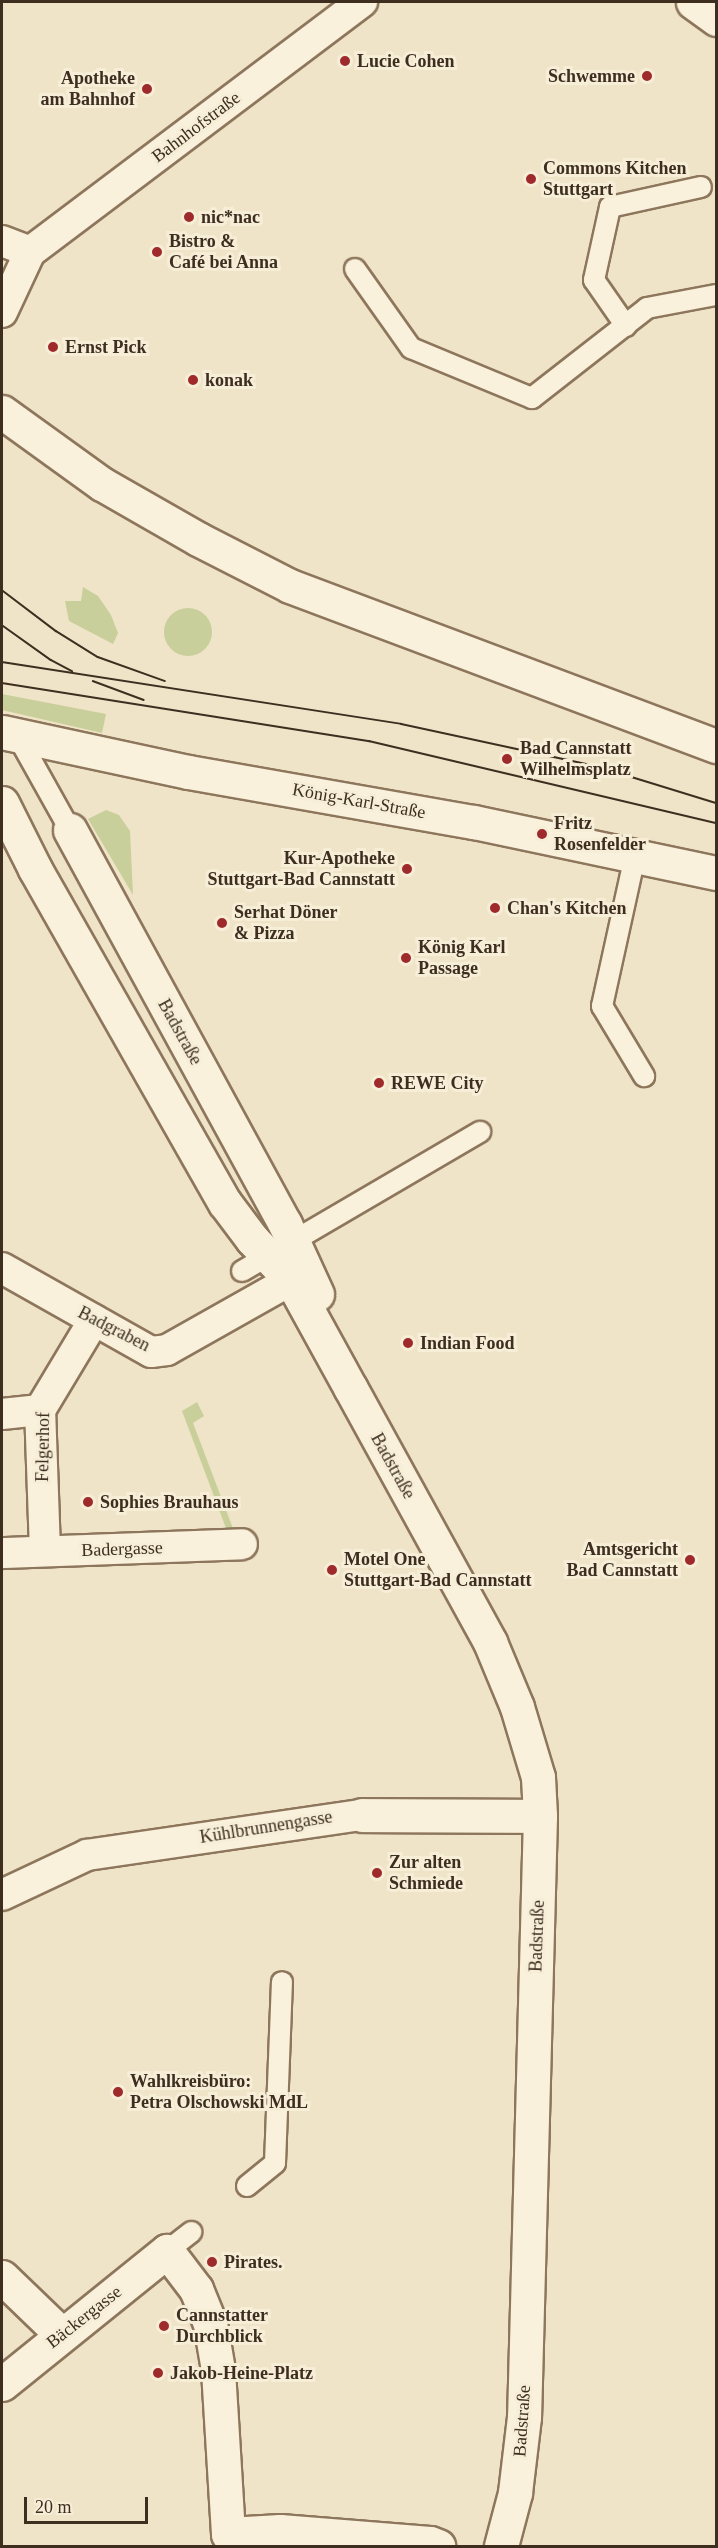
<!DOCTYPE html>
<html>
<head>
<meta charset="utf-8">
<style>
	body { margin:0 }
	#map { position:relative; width:718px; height:2548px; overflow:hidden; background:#f0e4c8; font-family:Georgia,serif }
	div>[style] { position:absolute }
	.green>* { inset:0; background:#c9cf9b }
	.round { border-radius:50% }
	.roads { filter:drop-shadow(2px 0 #8d765c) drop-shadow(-2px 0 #8d765c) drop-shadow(0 2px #8d765c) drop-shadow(0 -2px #8d765c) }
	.service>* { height:20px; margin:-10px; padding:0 10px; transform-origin:10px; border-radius:10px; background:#faf1dc }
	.pedestrian>* { height:30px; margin:-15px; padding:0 15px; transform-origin:15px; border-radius:15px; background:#faf1dc }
	.minor>* { height:33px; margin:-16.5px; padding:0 16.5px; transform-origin:16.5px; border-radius:16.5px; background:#faf1dc }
	.secondary>* { height:33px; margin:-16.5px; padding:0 16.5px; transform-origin:16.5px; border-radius:16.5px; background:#faf1dc }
	.tram>* { height:1.5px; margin:-0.75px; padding:0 0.75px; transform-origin:0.75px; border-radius:0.75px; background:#3d2e20 }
	.dots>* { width:16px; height:16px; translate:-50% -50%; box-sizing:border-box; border:3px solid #f7eed8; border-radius:50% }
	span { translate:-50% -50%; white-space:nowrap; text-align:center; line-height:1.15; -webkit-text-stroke:6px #f7eed8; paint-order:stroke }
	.poi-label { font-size:18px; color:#3d2e20; font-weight:700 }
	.left { translate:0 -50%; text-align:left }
	.right { translate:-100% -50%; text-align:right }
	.street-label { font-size:18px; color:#3d2e20 }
	.frame { position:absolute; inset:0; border:3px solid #3d2e20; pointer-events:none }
	.scale { position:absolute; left:24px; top:2497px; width:124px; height:27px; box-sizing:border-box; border:3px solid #3d2e20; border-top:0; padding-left:8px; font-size:18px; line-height:21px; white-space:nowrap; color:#3d2e20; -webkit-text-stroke:4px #f7eed8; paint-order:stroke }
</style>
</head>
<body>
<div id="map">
	<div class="green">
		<div style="clip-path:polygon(83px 587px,98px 596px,111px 615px,118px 633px,113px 644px,69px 621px,65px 601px,81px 601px)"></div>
		<div class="round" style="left:164px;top:608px;width:48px;height:48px"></div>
		<div style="clip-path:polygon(2px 694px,106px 714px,102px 733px,2px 710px)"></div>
		<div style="clip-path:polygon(106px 810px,119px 815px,130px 831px,133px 895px,88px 819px)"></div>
		<div style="clip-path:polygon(197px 1402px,204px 1416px,193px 1423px,234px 1531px,227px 1531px,182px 1411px)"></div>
	</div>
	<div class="roads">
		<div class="service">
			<div style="left:355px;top:269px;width:97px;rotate:54.7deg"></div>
			<div style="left:411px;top:348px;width:131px;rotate:22.5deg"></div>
			<div style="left:532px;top:398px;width:146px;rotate:-38deg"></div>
			<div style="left:647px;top:308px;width:70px;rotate:-10.7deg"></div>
			<div style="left:626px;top:326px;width:56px;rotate:-124.8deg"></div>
			<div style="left:594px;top:280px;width:75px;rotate:-77.6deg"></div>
			<div style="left:610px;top:207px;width:93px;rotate:-12.4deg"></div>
			<div style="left:17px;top:735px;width:109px;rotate:60.8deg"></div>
			<div style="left:635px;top:856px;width:154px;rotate:102.4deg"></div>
			<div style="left:602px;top:1006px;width:82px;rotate:59deg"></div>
			<div style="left:242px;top:1271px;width:276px;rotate:-30.3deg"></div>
			<div style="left:247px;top:2186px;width:36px;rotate:-39deg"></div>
			<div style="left:275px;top:2163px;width:181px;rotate:-87.8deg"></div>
			<div style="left:167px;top:2251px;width:31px;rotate:-38deg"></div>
		</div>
		<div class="pedestrian">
			<div style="left:2px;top:241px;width:30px;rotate:21deg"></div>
			<div style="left:2px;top:312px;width:66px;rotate:-65deg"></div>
			<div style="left:30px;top:252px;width:416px;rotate:-37deg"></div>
			<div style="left:2px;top:1268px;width:171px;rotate:29.4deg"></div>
			<div style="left:151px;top:1352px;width:16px;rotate:-7deg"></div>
			<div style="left:167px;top:1350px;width:142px;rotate:-29.4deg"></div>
			<div style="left:2px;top:1414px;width:38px;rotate:-6deg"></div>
			<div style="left:45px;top:1551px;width:141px;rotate:-92deg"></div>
			<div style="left:40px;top:1410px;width:105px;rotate:-59deg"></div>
			<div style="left:2px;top:1553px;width:240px;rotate:-2.1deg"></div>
			<div style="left:2px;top:1895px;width:94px;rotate:-25.2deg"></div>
			<div style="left:87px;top:1855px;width:278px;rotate:-8.3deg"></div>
		</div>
		<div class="minor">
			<div style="left:693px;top:2px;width:29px;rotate:36deg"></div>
			<div style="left:2px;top:803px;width:74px;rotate:63.4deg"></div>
			<div style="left:35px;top:869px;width:384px;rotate:60.4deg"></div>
			<div style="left:225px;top:1203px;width:45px;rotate:53.1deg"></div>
			<div style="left:252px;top:1239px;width:57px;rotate:46.4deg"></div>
			<div style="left:291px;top:1280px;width:124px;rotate:61.2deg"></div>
			<div style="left:351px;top:1389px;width:289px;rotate:61.2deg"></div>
			<div style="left:490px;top:1642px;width:70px;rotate:67.4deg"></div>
			<div style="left:517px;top:1707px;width:73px;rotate:73.3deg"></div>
			<div style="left:538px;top:1777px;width:39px;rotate:87deg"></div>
			<div style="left:540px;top:1816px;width:601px;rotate:91.52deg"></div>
			<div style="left:524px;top:2417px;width:77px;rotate:96.8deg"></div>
			<div style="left:515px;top:2493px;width:55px;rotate:104.8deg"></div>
			<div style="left:70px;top:830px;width:449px;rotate:61.4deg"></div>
			<div style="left:285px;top:1224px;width:77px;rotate:65.4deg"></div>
			<div style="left:362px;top:1815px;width:178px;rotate:0.3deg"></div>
			<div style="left:2px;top:2277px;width:82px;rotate:44deg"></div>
			<div style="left:2px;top:2384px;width:212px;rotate:-38.9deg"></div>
			<div style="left:167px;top:2251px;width:48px;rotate:52.7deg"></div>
			<div style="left:196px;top:2289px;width:37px;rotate:68deg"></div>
			<div style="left:210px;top:2323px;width:48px;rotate:80.3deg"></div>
			<div style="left:218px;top:2370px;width:164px;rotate:86.5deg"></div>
			<div style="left:228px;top:2534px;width:52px;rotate:-3.3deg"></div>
			<div style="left:280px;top:2531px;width:150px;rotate:4.6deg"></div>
			<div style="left:430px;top:2543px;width:9px;rotate:21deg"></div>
		</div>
		<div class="secondary">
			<div style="left:2px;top:412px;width:123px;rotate:35.8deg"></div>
			<div style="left:102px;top:484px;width:111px;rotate:29.8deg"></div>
			<div style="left:198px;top:539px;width:103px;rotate:27.1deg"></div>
			<div style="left:290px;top:586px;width:455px;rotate:20.6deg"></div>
			<div style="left:2px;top:732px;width:191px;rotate:12.1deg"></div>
			<div style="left:189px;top:772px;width:289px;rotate:10deg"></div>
			<div style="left:474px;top:822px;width:247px;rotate:11.9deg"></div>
		</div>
	</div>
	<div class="tram">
		<div style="left:2px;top:590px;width:68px;rotate:37.2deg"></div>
		<div style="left:56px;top:631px;width:49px;rotate:31.8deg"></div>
		<div style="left:98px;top:657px;width:71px;rotate:19.7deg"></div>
		<div style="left:2px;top:625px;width:60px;rotate:35.5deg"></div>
		<div style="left:51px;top:660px;width:24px;rotate:28deg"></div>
		<div style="left:2px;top:662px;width:404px;rotate:8.8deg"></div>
		<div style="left:401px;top:724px;width:199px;rotate:12.2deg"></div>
		<div style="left:596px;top:766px;width:126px;rotate:17.1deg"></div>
		<div style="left:93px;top:681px;width:54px;rotate:20.4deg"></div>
		<div style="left:2px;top:683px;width:372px;rotate:9deg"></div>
		<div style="left:369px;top:741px;width:357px;rotate:13.3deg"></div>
	</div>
	<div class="dots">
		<div style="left:345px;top:61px;background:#9e2a2b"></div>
		<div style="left:647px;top:76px;background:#9e2a2b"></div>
		<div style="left:147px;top:89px;background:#9e2a2b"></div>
		<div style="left:531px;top:179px;background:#9e2a2b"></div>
		<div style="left:189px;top:217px;background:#9e2a2b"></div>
		<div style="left:157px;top:252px;background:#9e2a2b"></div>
		<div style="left:53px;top:347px;background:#9e2a2b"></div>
		<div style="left:193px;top:380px;background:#9e2a2b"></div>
		<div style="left:507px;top:759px;background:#9e2a2b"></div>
		<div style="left:542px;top:834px;background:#9e2a2b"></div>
		<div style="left:407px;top:869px;background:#9e2a2b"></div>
		<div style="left:495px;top:908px;background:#9e2a2b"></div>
		<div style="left:222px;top:923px;background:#9e2a2b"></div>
		<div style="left:406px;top:958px;background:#9e2a2b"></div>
		<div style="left:379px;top:1083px;background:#9e2a2b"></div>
		<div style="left:408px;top:1343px;background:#9e2a2b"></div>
		<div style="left:88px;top:1502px;background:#9e2a2b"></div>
		<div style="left:690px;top:1560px;background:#9e2a2b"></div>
		<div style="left:332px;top:1570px;background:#9e2a2b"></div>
		<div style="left:377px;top:1873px;background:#9e2a2b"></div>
		<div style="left:118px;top:2092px;background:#9e2a2b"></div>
		<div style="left:212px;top:2262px;background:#9e2a2b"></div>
		<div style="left:164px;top:2326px;background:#9e2a2b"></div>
		<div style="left:158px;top:2373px;background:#9e2a2b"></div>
	</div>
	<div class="poi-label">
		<span class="left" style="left:357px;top:61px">Lucie Cohen</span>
		<span class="right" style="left:635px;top:76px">Schwemme</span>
		<span class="right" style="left:135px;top:89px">Apotheke<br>am Bahnhof</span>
		<span class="left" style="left:543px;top:179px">Commons Kitchen<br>Stuttgart</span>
		<span class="left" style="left:201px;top:217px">nic*nac</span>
		<span class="left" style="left:169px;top:252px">Bistro &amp;<br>Café bei Anna</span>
		<span class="left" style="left:65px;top:347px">Ernst Pick</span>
		<span class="left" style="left:205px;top:380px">konak</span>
		<span class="left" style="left:520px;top:759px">Bad Cannstatt<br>Wilhelmsplatz</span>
		<span class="left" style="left:554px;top:834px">Fritz<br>Rosenfelder</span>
		<span class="right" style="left:395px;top:869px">Kur-Apotheke<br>Stuttgart-Bad Cannstatt</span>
		<span class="left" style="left:507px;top:908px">Chan's Kitchen</span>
		<span class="left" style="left:234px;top:923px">Serhat Döner<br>&amp; Pizza</span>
		<span class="left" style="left:418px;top:958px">König Karl<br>Passage</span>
		<span class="left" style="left:391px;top:1083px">REWE City</span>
		<span class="left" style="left:420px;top:1343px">Indian Food</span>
		<span class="left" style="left:100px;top:1502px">Sophies Brauhaus</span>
		<span class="right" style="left:678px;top:1560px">Amtsgericht<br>Bad Cannstatt</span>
		<span class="left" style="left:344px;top:1570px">Motel One<br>Stuttgart-Bad Cannstatt</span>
		<span class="left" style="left:389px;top:1873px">Zur alten<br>Schmiede</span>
		<span class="left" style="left:130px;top:2092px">Wahlkreisbüro:<br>Petra Olschowski MdL</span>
		<span class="left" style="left:224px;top:2262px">Pirates.</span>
		<span class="left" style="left:176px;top:2326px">Cannstatter<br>Durchblick</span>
		<span class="left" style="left:170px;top:2373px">Jakob-Heine-Platz</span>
	</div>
	<div class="street-label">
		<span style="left:196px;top:127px;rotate:-37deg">Bahnhofstraße</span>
		<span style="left:359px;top:801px;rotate:10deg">König-Karl-Straße</span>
		<span style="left:180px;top:1032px;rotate:61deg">Badstraße</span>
		<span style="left:114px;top:1329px;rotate:27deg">Badgraben</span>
		<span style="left:43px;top:1447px;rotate:-89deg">Felgerhof</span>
		<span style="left:393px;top:1466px;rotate:61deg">Badstraße</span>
		<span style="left:122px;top:1549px;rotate:-2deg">Badergasse</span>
		<span style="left:266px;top:1827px;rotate:-9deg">Kühlbrunnengasse</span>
		<span style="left:537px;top:1936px;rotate:-88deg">Badstraße</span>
		<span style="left:84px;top:2317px;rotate:-38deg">Bäckergasse</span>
		<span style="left:522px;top:2421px;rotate:-86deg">Badstraße</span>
	</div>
	<div class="frame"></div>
	<div class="scale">20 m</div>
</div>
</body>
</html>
